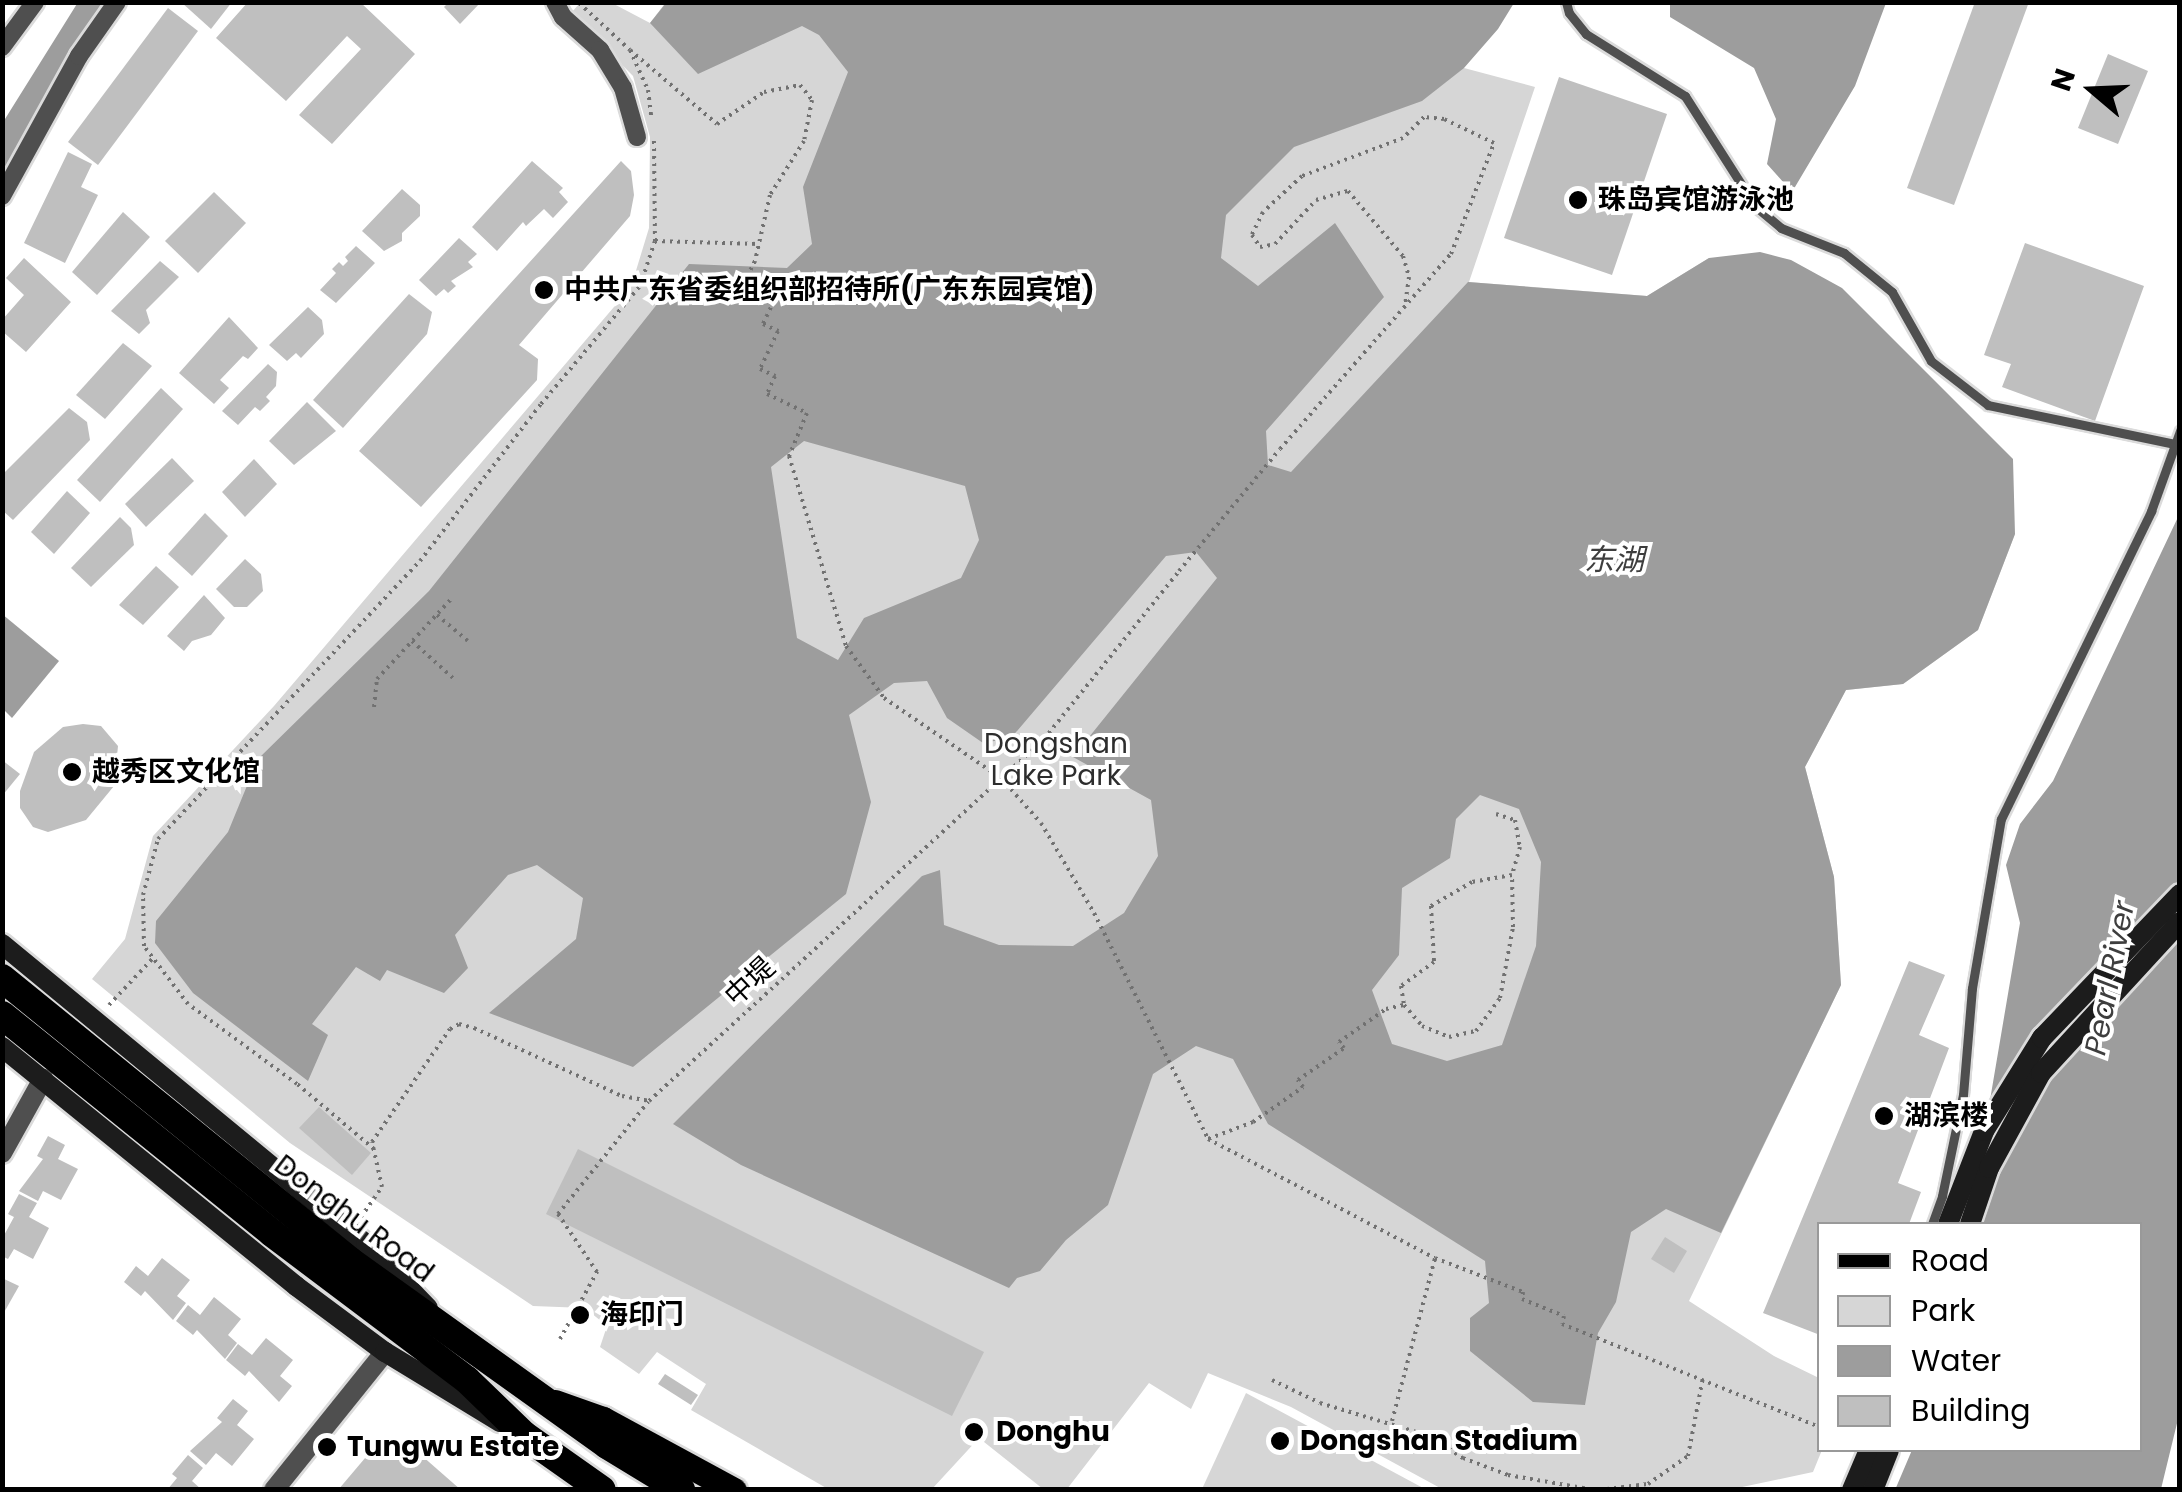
<!DOCTYPE html>
<html>
<head>
<meta charset="utf-8">
<style>
	body { margin:0 }
	#map { position:relative; width:2182px; height:1492px; overflow:hidden; background:#fff; font-family:Poppins,"Noto Sans SC",sans-serif }
	div>[style] { position:absolute }
	.green>* { inset:0; background:#d6d6d6 }
	.water>* { inset:0; background:#9d9d9d }
	.river>* { height:32px; margin:-16px; padding:0 16px; transform-origin:16px; border-radius:16px; background:#9d9d9d }
	.building>* { inset:0; background:#bfbfbf }
	.path>* { height:4px; margin-top:-2px; transform-origin:0; background:repeating-linear-gradient(90deg,#717171 0 2.5px,transparent 0 7.5px) }
	.roads { filter:drop-shadow(2px 0 #dbdbdb) drop-shadow(-2px 0 #dbdbdb) drop-shadow(0 2px #dbdbdb) drop-shadow(0 -2px #dbdbdb) }
	.service>* { height:9px; margin:-4.5px; padding:0 4.5px; transform-origin:4.5px; border-radius:4.5px; background:#4f4f4f }
	.minor>* { height:18px; margin:-9px; padding:0 9px; transform-origin:9px; border-radius:9px; background:#4f4f4f }
	.tertiary>* { height:20px; margin:-10px; padding:0 10px; transform-origin:10px; border-radius:10px; background:#4f4f4f }
	.secondary>* { height:20px; margin:-10px; padding:0 10px; transform-origin:10px; border-radius:10px; background:#1c1c1c }
	.primary>* { height:25px; margin:-12.5px; padding:0 12.5px; transform-origin:12.5px; border-radius:12.5px; background:#000 }
	.trunk>* { height:28px; margin:-14px; padding:0 14px; transform-origin:14px; border-radius:14px; background:#000 }
	.path-bridge>* { height:4px; margin-top:-2px; transform-origin:0; background:repeating-linear-gradient(90deg,#717171 0 2.5px,transparent 0 7.5px) }
	.dots>* { width:28px; height:28px; translate:-50% -50%; box-sizing:border-box; border:5px solid #fff; border-radius:50% }
	span { translate:-50% -50%; white-space:nowrap; text-align:center; line-height:1.15; -webkit-text-stroke:8px #fff; paint-order:stroke }
	.poi-label { font-size:28px; color:#000; font-weight:700 }
	.left { translate:0 -50%; text-align:left }
	.park-label { font-size:28px; color:#2d2d2d }
	.street-label { font-size:28px; color:#000 }
	.water-label { font-size:30px; color:#3e3e3e; font-style:italic }
	.frame { position:absolute; inset:0; border:5px solid #000; pointer-events:none }
	.legend { position:absolute; left:1817px; top:1222px; width:325px; height:230px; box-sizing:border-box; background:#fff; border:2px solid #999; margin:0; padding:12px 18px; list-style:none; font-size:30px; color:#000 }
	.legend li { display:flex; align-items:center; gap:20px; height:50px }
	.legend b { width:50px; border:2px solid #999 }
	.north { position:absolute; left:2042px; top:40px; width:100px; height:100px; -webkit-text-stroke:8px #fff; paint-order:stroke; rotate:289deg; font-size:28px; font-weight:700; line-height:40px; text-align:center; color:#000 }
	.north::after { content:''; display:block; margin:auto; width:35px; height:45px; background:#000; clip-path:polygon(50% 0,100% 100%,50% 72%,0 100%) }
</style>
</head>
<body>
<div id="map">
	<div class="green">
		<div style="clip-path:polygon(666px 2px,1464px 68px,1535px 87px,1469px 282px,1647px 296px,1709px 258px,2015px 534px,1978px 630px,1903px 684px,1846px 690px,1805px 767px,1834px 877px,1841px 985px,1689px 1301px,1774px 1356px,1819px 1378px,1822px 1450px,1813px 1472px,1728px 1490px,1442px 1489px,1291px 1407px,1208px 1373px,1191px 1409px,1149px 1383px,1067px 1489px,1043px 1489px,979px 1438px,932px 1489px,828px 1489px,691px 1410px,706px 1384px,657px 1352px,639px 1374px,600px 1347px,607px 1326px,585px 1308px,533px 1306px,290px 1143px,92px 979px,125px 939px,153px 836px,274px 706px,631px 287px,649px 228px,650px 137px,633px 76px,571px 13px,580px 3px,612px 3px,650px 23px)"></div>
		<div style="clip-path:polygon(1246px 1393px,1425px 1489px,1202px 1489px)"></div>
	</div>
	<div class="water">
		<div style="clip-path:polygon(evenodd,666px 3px,1514px 3px,1498px 29px,1464px 68px,1422px 101px,1294px 147px,1226px 215px,1221px 258px,1258px 286px,1335px 223px,1384px 297px,1266px 431px,1268px 465px,1291px 472px,1468px 282px,1647px 296px,1709px 258px,1760px 252px,1791px 260px,1842px 288px,2013px 459px,2015px 534px,1978px 630px,1903px 684px,1846px 690px,1805px 767px,1834px 877px,1841px 985px,1721px 1233px,1666px 1209px,1631px 1232px,1616px 1302px,1598px 1333px,1585px 1405px,1533px 1402px,1470px 1351px,1470px 1318px,1489px 1303px,1485px 1261px,1268px 1124px,1233px 1059px,1196px 1046px,1153px 1074px,1108px 1205px,1066px 1240px,1040px 1271px,1017px 1278px,1009px 1288px,741px 1165px,673px 1124px,922px 876px,940px 870px,944px 925px,999px 945px,1073px 946px,1124px 913px,1158px 856px,1151px 800px,1073px 757px,1217px 578px,1196px 552px,1166px 556px,1011px 738px,983px 743px,947px 718px,927px 681px,894px 683px,849px 715px,871px 802px,846px 894px,633px 1067px,489px 1013px,576px 939px,583px 898px,537px 865px,508px 875px,455px 935px,468px 968px,444px 993px,387px 970px,380px 981px,356px 967px,312px 1024px,328px 1035px,308px 1081px,193px 993px,155px 943px,156px 921px,228px 832px,258px 759px,429px 591px,689px 264px,787px 268px,812px 244px,803px 187px,848px 72px,819px 35px,802px 26px,698px 74px,650px 23px,666px 3px,804px 441px,965px 486px,979px 540px,961px 578px,864px 618px,838px 660px,797px 638px,771px 467px,804px 441px,666px 3px,1480px 795px,1519px 809px,1541px 862px,1536px 946px,1502px 1045px,1447px 1061px,1392px 1044px,1372px 990px,1399px 955px,1402px 888px,1450px 858px,1456px 819px,1480px 795px)"></div>
		<div style="clip-path:polygon(1670px 3px,1886px 3px,1855px 86px,1792px 192px,1767px 164px,1776px 119px,1754px 68px,1670px 17px)"></div>
		<div style="clip-path:polygon(2179px 515px,2180px 1411px,2161px 1489px,1895px 1490px,1912px 1450px,2140px 1450px,2140px 1224px,1969px 1224px,2020px 923px,2006px 865px,2020px 824px,2053px 781px)"></div>
		<div style="clip-path:polygon(2px 614px,59px 661px,12px 718px,3px 709px)"></div>
	</div>
	<div class="river">
		<div style="left:2px;top:154px;width:179px;rotate:-58deg"></div>
	</div>
	<div class="building">
		<div style="clip-path:polygon(181px 2px,232px 2px,211px 29px)"></div>
		<div style="clip-path:polygon(248px 2px,360px 2px,415px 54px,332px 144px,299px 115px,361px 49px,347px 36px,286px 101px,216px 38px)"></div>
		<div style="clip-path:polygon(449px 2px,481px 2px,460px 24px,444px 7px)"></div>
		<div style="clip-path:polygon(1975px 2px,2029px 2px,1954px 205px,1907px 188px)"></div>
		<div style="clip-path:polygon(168px 8px,198px 31px,98px 165px,68px 142px)"></div>
		<div style="clip-path:polygon(2108px 54px,2148px 71px,2118px 144px,2078px 128px)"></div>
		<div style="clip-path:polygon(1559px 77px,1667px 114px,1612px 275px,1504px 238px)"></div>
		<div style="clip-path:polygon(68px 152px,92px 164px,81px 187px,98px 195px,65px 263px,24px 243px)"></div>
		<div style="clip-path:polygon(532px 161px,563px 188px,559px 192px,568px 202px,553px 218px,544px 209px,526px 226px,523px 222px,497px 251px,472px 227px)"></div>
		<div style="clip-path:polygon(621px 161px,631px 171px,634px 195px,630px 216px,519px 345px,538px 359px,537px 380px,421px 507px,359px 451px)"></div>
		<div style="clip-path:polygon(402px 189px,420px 205px,420px 216px,402px 233px,402px 241px,384px 251px,362px 231px)"></div>
		<div style="clip-path:polygon(214px 192px,246px 223px,198px 273px,165px 241px)"></div>
		<div style="clip-path:polygon(123px 212px,150px 237px,97px 295px,72px 272px)"></div>
		<div style="clip-path:polygon(459px 238px,477px 254px,468px 262px,473px 267px,451px 281px,456px 286px,448px 293px,444px 289px,436px 296px,419px 280px)"></div>
		<div style="clip-path:polygon(2025px 243px,2144px 286px,2095px 421px,2002px 387px,2011px 364px,1984px 355px)"></div>
		<div style="clip-path:polygon(356px 246px,375px 263px,336px 303px,320px 290px,336px 273px,332px 269px,339px 262px,343px 266px,348px 261px,345px 257px)"></div>
		<div style="clip-path:polygon(24px 258px,71px 302px,26px 352px,2px 331px,2px 320px,24px 295px,6px 278px)"></div>
		<div style="clip-path:polygon(160px 261px,179px 277px,146px 310px,150px 323px,139px 334px,111px 311px)"></div>
		<div style="clip-path:polygon(409px 294px,432px 312px,427px 334px,343px 428px,313px 400px)"></div>
		<div style="clip-path:polygon(308px 307px,322px 320px,324px 334px,301px 358px,296px 353px,287px 361px,269px 345px)"></div>
		<div style="clip-path:polygon(229px 317px,258px 348px,248px 359px,243px 356px,220px 380px,229px 388px,214px 404px,179px 373px)"></div>
		<div style="clip-path:polygon(123px 343px,152px 366px,105px 419px,76px 395px)"></div>
		<div style="clip-path:polygon(268px 364px,277px 372px,276px 386px,266px 397px,270px 401px,260px 411px,255px 407px,238px 425px,222px 411px)"></div>
		<div style="clip-path:polygon(161px 388px,183px 409px,100px 502px,77px 480px)"></div>
		<div style="clip-path:polygon(307px 402px,336px 431px,294px 465px,269px 441px)"></div>
		<div style="clip-path:polygon(69px 408px,87px 422px,90px 440px,13px 520px,2px 510px,2px 475px)"></div>
		<div style="clip-path:polygon(172px 458px,194px 481px,146px 527px,125px 504px)"></div>
		<div style="clip-path:polygon(254px 459px,277px 484px,245px 517px,222px 492px)"></div>
		<div style="clip-path:polygon(67px 491px,90px 513px,54px 554px,31px 532px)"></div>
		<div style="clip-path:polygon(205px 513px,228px 536px,192px 576px,168px 554px)"></div>
		<div style="clip-path:polygon(120px 517px,131px 528px,134px 545px,91px 587px,71px 568px)"></div>
		<div style="clip-path:polygon(245px 559px,261px 574px,263px 591px,247px 607px,234px 607px,216px 589px)"></div>
		<div style="clip-path:polygon(156px 566px,179px 587px,143px 625px,119px 605px)"></div>
		<div style="clip-path:polygon(204px 595px,225px 618px,211px 635px,192px 641px,184px 651px,167px 636px)"></div>
		<div style="clip-path:polygon(83px 724px,101px 726px,118px 746px,114px 786px,86px 820px,48px 832px,33px 827px,20px 808px,20px 791px,34px 752px,63px 727px)"></div>
		<div style="clip-path:polygon(2px 760px,20px 774px,2px 796px)"></div>
		<div style="clip-path:polygon(1909px 961px,1945px 975px,1919px 1035px,1949px 1048px,1898px 1183px,1921px 1192px,1909px 1224px,1820px 1224px,1820px 1335px,1763px 1313px)"></div>
		<div style="clip-path:polygon(319px 1107px,371px 1153px,352px 1175px,299px 1128px)"></div>
		<div style="clip-path:polygon(48px 1136px,65px 1145px,58px 1159px,78px 1169px,61px 1200px,43px 1191px,38px 1201px,19px 1191px,43px 1159px,37px 1156px)"></div>
		<div style="clip-path:polygon(578px 1149px,984px 1352px,952px 1416px,546px 1214px)"></div>
		<div style="clip-path:polygon(19px 1194px,37px 1203px,29px 1217px,49px 1228px,33px 1259px,14px 1249px,8px 1259px,2px 1256px,2px 1239px,14px 1217px,8px 1214px)"></div>
		<div style="clip-path:polygon(1665px 1237px,1687px 1251px,1674px 1273px,1651px 1259px)"></div>
		<div style="clip-path:polygon(162px 1258px,190px 1280px,177px 1296px,186px 1303px,173px 1320px,145px 1291px,141px 1296px,124px 1282px,136px 1266px,148px 1276px)"></div>
		<div style="clip-path:polygon(2px 1278px,19px 1286px,2px 1316px)"></div>
		<div style="clip-path:polygon(214px 1297px,241px 1319px,228px 1335px,237px 1343px,225px 1359px,197px 1330px,193px 1335px,176px 1321px,188px 1305px,200px 1315px)"></div>
		<div style="clip-path:polygon(266px 1338px,293px 1360px,280px 1376px,292px 1386px,279px 1402px,249px 1371px,245px 1376px,226px 1360px,238px 1344px,252px 1355px)"></div>
		<div style="clip-path:polygon(665px 1374px,698px 1395px,691px 1405px,658px 1384px)"></div>
		<div style="clip-path:polygon(233px 1399px,248px 1411px,237px 1425px,254px 1439px,232px 1466px,216px 1453px,206px 1465px,190px 1451px,222px 1422px,217px 1418px)"></div>
		<div style="clip-path:polygon(413px 1448px,461px 1490px,338px 1490px,371px 1451px)"></div>
		<div style="clip-path:polygon(188px 1455px,203px 1468px,192px 1481px,202px 1490px,167px 1490px,177px 1478px,172px 1474px)"></div>
	</div>
	<div class="path">
		<div style="left:579px;top:3px;width:69px;rotate:42.7deg"></div>
		<div style="left:630px;top:50px;width:44px;rotate:65.8deg"></div>
		<div style="left:648px;top:90px;width:26px;rotate:83deg"></div>
		<div style="left:630px;top:50px;width:114px;rotate:40.4deg"></div>
		<div style="left:717px;top:124px;width:57px;rotate:-34.2deg"></div>
		<div style="left:764px;top:92px;width:37px;rotate:-11deg"></div>
		<div style="left:800px;top:85px;width:19px;rotate:51deg"></div>
		<div style="left:812px;top:100px;width:42px;rotate:101deg"></div>
		<div style="left:804px;top:141px;width:64px;rotate:122.2deg"></div>
		<div style="left:770px;top:195px;width:68px;rotate:102.8deg"></div>
		<div style="left:755px;top:261px;width:20px;rotate:117deg"></div>
		<div style="left:746px;top:279px;width:34px;rotate:26deg"></div>
		<div style="left:777px;top:294px;width:33px;rotate:115deg"></div>
		<div style="left:763px;top:324px;width:17px;rotate:25deg"></div>
		<div style="left:778px;top:331px;width:42px;rotate:115.3deg"></div>
		<div style="left:760px;top:369px;width:17px;rotate:25deg"></div>
		<div style="left:775px;top:376px;width:20px;rotate:114deg"></div>
		<div style="left:767px;top:394px;width:44px;rotate:25.4deg"></div>
		<div style="left:807px;top:413px;width:47px;rotate:112.7deg"></div>
		<div style="left:789px;top:456px;width:198px;rotate:73.3deg"></div>
		<div style="left:846px;top:646px;width:64px;rotate:53.8deg"></div>
		<div style="left:884px;top:698px;width:142px;rotate:34.4deg"></div>
		<div style="left:1001px;top:778px;width:60px;rotate:48.4deg"></div>
		<div style="left:1041px;top:823px;width:104px;rotate:59.5deg"></div>
		<div style="left:1094px;top:913px;width:253px;rotate:63.2deg"></div>
		<div style="left:655px;top:241px;width:104px;rotate:1.7deg"></div>
		<div style="left:1280px;top:449px;width:259px;rotate:-48.8deg"></div>
		<div style="left:1451px;top:254px;width:119px;rotate:-68.8deg"></div>
		<div style="left:1494px;top:143px;width:55px;rotate:-154.4deg"></div>
		<div style="left:1444px;top:119px;width:20px;rotate:-174deg"></div>
		<div style="left:1424px;top:117px;width:30px;rotate:135deg"></div>
		<div style="left:1403px;top:138px;width:108px;rotate:159.4deg"></div>
		<div style="left:1302px;top:176px;width:53px;rotate:137.3deg"></div>
		<div style="left:1263px;top:212px;width:25px;rotate:116deg"></div>
		<div style="left:1252px;top:235px;width:14px;rotate:56deg"></div>
		<div style="left:1260px;top:247px;width:15px;rotate:-11deg"></div>
		<div style="left:1275px;top:244px;width:60px;rotate:-47deg"></div>
		<div style="left:1316px;top:200px;width:33px;rotate:-16deg"></div>
		<div style="left:1348px;top:191px;width:85px;rotate:49.8deg"></div>
		<div style="left:1403px;top:256px;width:22px;rotate:74deg"></div>
		<div style="left:1409px;top:277px;width:27px;rotate:98deg"></div>
		<div style="left:437px;top:615px;width:40px;rotate:40deg"></div>
		<div style="left:412px;top:641px;width:55px;rotate:42.1deg"></div>
		<div style="left:374px;top:707px;width:28px;rotate:-84deg"></div>
		<div style="left:377px;top:679px;width:109px;rotate:-47.2deg"></div>
		<div style="left:1496px;top:814px;width:20px;rotate:18deg"></div>
		<div style="left:1515px;top:820px;width:27px;rotate:80deg"></div>
		<div style="left:1520px;top:847px;width:29px;rotate:106deg"></div>
		<div style="left:109px;top:1005px;width:64px;rotate:-46.9deg"></div>
		<div style="left:1386px;top:1009px;width:18px;rotate:-13deg"></div>
		<div style="left:1404px;top:1005px;width:28px;rotate:49deg"></div>
		<div style="left:1422px;top:1026px;width:29px;rotate:22deg"></div>
		<div style="left:1449px;top:1037px;width:28px;rotate:-13deg"></div>
		<div style="left:1476px;top:1031px;width:41px;rotate:-54deg"></div>
		<div style="left:1500px;top:998px;width:72px;rotate:-79.6deg"></div>
		<div style="left:1513px;top:927px;width:52px;rotate:-91.1deg"></div>
		<div style="left:1512px;top:875px;width:41px;rotate:170.1deg"></div>
		<div style="left:1472px;top:882px;width:48px;rotate:149.7deg"></div>
		<div style="left:1431px;top:906px;width:56px;rotate:86.9deg"></div>
		<div style="left:1434px;top:962px;width:41px;rotate:144deg"></div>
		<div style="left:1401px;top:986px;width:19px;rotate:81deg"></div>
		<div style="left:1253px;top:1122px;width:48px;rotate:159.3deg"></div>
		<div style="left:1208px;top:1139px;width:256px;rotate:27.7deg"></div>
		<div style="left:1435px;top:1258px;width:94px;rotate:21.1deg"></div>
		<div style="left:1523px;top:1292px;width:7px;rotate:98deg"></div>
		<div style="left:1522px;top:1299px;width:45px;rotate:22deg"></div>
		<div style="left:1564px;top:1316px;width:8px;rotate:104deg"></div>
		<div style="left:1562px;top:1324px;width:278px;rotate:21.8deg"></div>
		<div style="left:374px;top:1149px;width:101px;rotate:-139.8deg"></div>
		<div style="left:297px;top:1084px;width:135px;rotate:-143.7deg"></div>
		<div style="left:188px;top:1004px;width:73px;rotate:-127.2deg"></div>
		<div style="left:144px;top:946px;width:51px;rotate:-91.1deg"></div>
		<div style="left:143px;top:895px;width:58px;rotate:-75deg"></div>
		<div style="left:158px;top:839px;width:382px;rotate:-46.7deg"></div>
		<div style="left:420px;top:561px;width:198px;rotate:-52.4deg"></div>
		<div style="left:541px;top:404px;width:154px;rotate:-50deg"></div>
		<div style="left:640px;top:286px;width:47px;rotate:-71.6deg"></div>
		<div style="left:655px;top:241px;width:101px;rotate:-90.6deg"></div>
		<div style="left:361px;top:1217px;width:37px;rotate:-55deg"></div>
		<div style="left:382px;top:1187px;width:46px;rotate:-102.5deg"></div>
		<div style="left:372px;top:1142px;width:137px;rotate:-55.4deg"></div>
		<div style="left:450px;top:1029px;width:10px;rotate:-29deg"></div>
		<div style="left:459px;top:1024px;width:16px;rotate:15deg"></div>
		<div style="left:474px;top:1028px;width:163px;rotate:24.7deg"></div>
		<div style="left:622px;top:1096px;width:27px;rotate:10deg"></div>
		<div style="left:649px;top:1101px;width:536px;rotate:-42.5deg"></div>
		<div style="left:1044px;top:739px;width:216px;rotate:-51.2deg"></div>
		<div style="left:560px;top:1339px;width:77px;rotate:-61.1deg"></div>
		<div style="left:597px;top:1272px;width:70px;rotate:-123.9deg"></div>
		<div style="left:558px;top:1214px;width:144px;rotate:-51.2deg"></div>
		<div style="left:1272px;top:1380px;width:53px;rotate:25.6deg"></div>
		<div style="left:1320px;top:1403px;width:115px;rotate:16.7deg"></div>
		<div style="left:1430px;top:1436px;width:40px;rotate:34deg"></div>
		<div style="left:1463px;top:1458px;width:48px;rotate:20.7deg"></div>
		<div style="left:1508px;top:1475px;width:88px;rotate:9.8deg"></div>
		<div style="left:1392px;top:1421px;width:169px;rotate:-75.2deg"></div>
		<div style="left:1599px;top:1490px;width:49px;rotate:-7deg"></div>
		<div style="left:1648px;top:1484px;width:49px;rotate:-35deg"></div>
		<div style="left:1688px;top:1456px;width:80px;rotate:-79.2deg"></div>
	</div>
	<div class="roads">
		<div class="service">
			<div style="left:1566px;top:2px;width:11px;rotate:75deg"></div>
			<div style="left:1569px;top:13px;width:27px;rotate:51deg"></div>
			<div style="left:1586px;top:34px;width:117px;rotate:32.1deg"></div>
			<div style="left:1685px;top:96px;width:130px;rotate:57.5deg"></div>
			<div style="left:1755px;top:206px;width:34px;rotate:40deg"></div>
			<div style="left:1781px;top:228px;width:68px;rotate:21.6deg"></div>
			<div style="left:1844px;top:253px;width:62px;rotate:39.1deg"></div>
			<div style="left:1892px;top:292px;width:79px;rotate:60.5deg"></div>
			<div style="left:1931px;top:361px;width:72px;rotate:37.7deg"></div>
			<div style="left:1988px;top:405px;width:190px;rotate:11.8deg"></div>
			<div style="left:1932px;top:1224px;width:30px;rotate:-70deg"></div>
			<div style="left:1942px;top:1196px;width:103px;rotate:-78.3deg"></div>
			<div style="left:1963px;top:1095px;width:107px;rotate:-85.2deg"></div>
			<div style="left:1972px;top:988px;width:171px;rotate:-80.3deg"></div>
			<div style="left:2001px;top:819px;width:343px;rotate:-64deg"></div>
			<div style="left:2151px;top:511px;width:85px;rotate:-70.1deg"></div>
		</div>
		<div class="minor">
			<div style="left:555px;top:2px;width:17px;rotate:62deg"></div>
			<div style="left:563px;top:17px;width:50px;rotate:41.7deg"></div>
			<div style="left:600px;top:50px;width:44px;rotate:58.8deg"></div>
			<div style="left:623px;top:88px;width:51px;rotate:74.1deg"></div>
			<div style="left:2px;top:47px;width:56px;rotate:-53.7deg"></div>
			<div style="left:2px;top:196px;width:160px;rotate:-61.2deg"></div>
			<div style="left:79px;top:56px;width:66px;rotate:-54.9deg"></div>
		</div>
		<div class="tertiary">
			<div style="left:2px;top:1153px;width:85px;rotate:-61deg"></div>
			<div style="left:274px;top:1490px;width:177px;rotate:-51.2deg"></div>
		</div>
		<div class="secondary">
			<div style="left:2px;top:944px;width:472px;rotate:39.5deg"></div>
			<div style="left:366px;top:1244px;width:89px;rotate:45.9deg"></div>
			<div style="left:2px;top:1047px;width:379px;rotate:39.1deg"></div>
			<div style="left:296px;top:1286px;width:111px;rotate:36.6deg"></div>
			<div style="left:385px;top:1352px;width:135px;rotate:31.3deg"></div>
			<div style="left:1948px;top:1224px;width:100px;rotate:-68.8deg"></div>
			<div style="left:1984px;top:1131px;width:110px;rotate:-58.1deg"></div>
			<div style="left:2042px;top:1038px;width:199px;rotate:-46.2deg"></div>
			<div style="left:1970px;top:1224px;width:59px;rotate:-71.3deg"></div>
			<div style="left:1989px;top:1168px;width:108px;rotate:-61.3deg"></div>
			<div style="left:2041px;top:1073px;width:205px;rotate:-47.4deg"></div>
			<div style="left:1852px;top:1490px;width:43px;rotate:-67deg"></div>
			<div style="left:1873px;top:1490px;width:43px;rotate:-68.2deg"></div>
		</div>
		<div class="primary">
			<div style="left:555px;top:1402px;width:51px;rotate:19.5deg"></div>
			<div style="left:603px;top:1419px;width:149px;rotate:28.5deg"></div>
		</div>
		<div class="trunk">
			<div style="left:2px;top:978px;width:449px;rotate:39.1deg"></div>
			<div style="left:350px;top:1261px;width:316px;rotate:35.6deg"></div>
			<div style="left:607px;top:1445px;width:87px;rotate:31.3deg"></div>
			<div style="left:2px;top:1015px;width:347px;rotate:38.9deg"></div>
			<div style="left:272px;top:1233px;width:244px;rotate:37deg"></div>
			<div style="left:467px;top:1380px;width:79px;rotate:44deg"></div>
			<div style="left:524px;top:1435px;width:95px;rotate:35.2deg"></div>
		</div>
	</div>
	<div class="path-bridge">
		<div style="left:1179px;top:571px;width:158px;rotate:-50.4deg"></div>
		<div style="left:1253px;top:1122px;width:61px;rotate:-35deg"></div>
		<div style="left:1303px;top:1087px;width:9px;rotate:-126deg"></div>
		<div style="left:1298px;top:1080px;width:56px;rotate:-34.8deg"></div>
		<div style="left:1344px;top:1048px;width:8px;rotate:-130deg"></div>
		<div style="left:1339px;top:1042px;width:57px;rotate:-35.1deg"></div>
	</div>
	<div class="dots">
		<div style="left:1578px;top:200px;background:#000"></div>
		<div style="left:544px;top:290px;background:#000"></div>
		<div style="left:72px;top:772px;background:#000"></div>
		<div style="left:1884px;top:1116px;background:#000"></div>
		<div style="left:580px;top:1315px;background:#000"></div>
		<div style="left:974px;top:1432px;background:#000"></div>
		<div style="left:1280px;top:1441px;background:#000"></div>
		<div style="left:327px;top:1447px;background:#000"></div>
	</div>
	<div class="poi-label">
		<span class="left" style="left:1598px;top:200px">珠岛宾馆游泳池</span>
		<span class="left" style="left:564px;top:290px">中共广东省委组织部招待所(广东东园宾馆)</span>
		<span class="left" style="left:92px;top:772px">越秀区文化馆</span>
		<span class="left" style="left:1904px;top:1116px">湖滨楼</span>
		<span class="left" style="left:600px;top:1315px">海印门</span>
		<span class="left" style="left:996px;top:1432px">Donghu</span>
		<span class="left" style="left:1300px;top:1441px">Dongshan Stadium</span>
		<span class="left" style="left:347px;top:1447px">Tungwu Estate</span>
	</div>
	<div class="park-label">
		<span style="left:1056px;top:760px">Dongshan<br>Lake Park</span>
	</div>
	<div class="street-label">
		<span style="left:750px;top:982px;rotate:-43deg">中堤</span>
		<span style="left:354px;top:1219px;rotate:37deg">Donghu Road</span>
	</div>
	<div class="water-label">
		<span style="left:1614px;top:560px">东湖</span>
		<span style="left:2110px;top:978px;rotate:-79deg">Pearl River</span>
	</div>
	<div class="frame"></div>
	<ul class="legend">
	<li><b style="height:12px;background:#000"></b>Road</li>
	<li><b style="height:28px;background:#d6d6d6"></b>Park</li>
	<li><b style="height:28px;background:#9d9d9d"></b>Water</li>
	<li><b style="height:28px;background:#bfbfbf"></b>Building</li>
	</ul>
	<div class="north">N</div>
</div>
</body>
</html>
